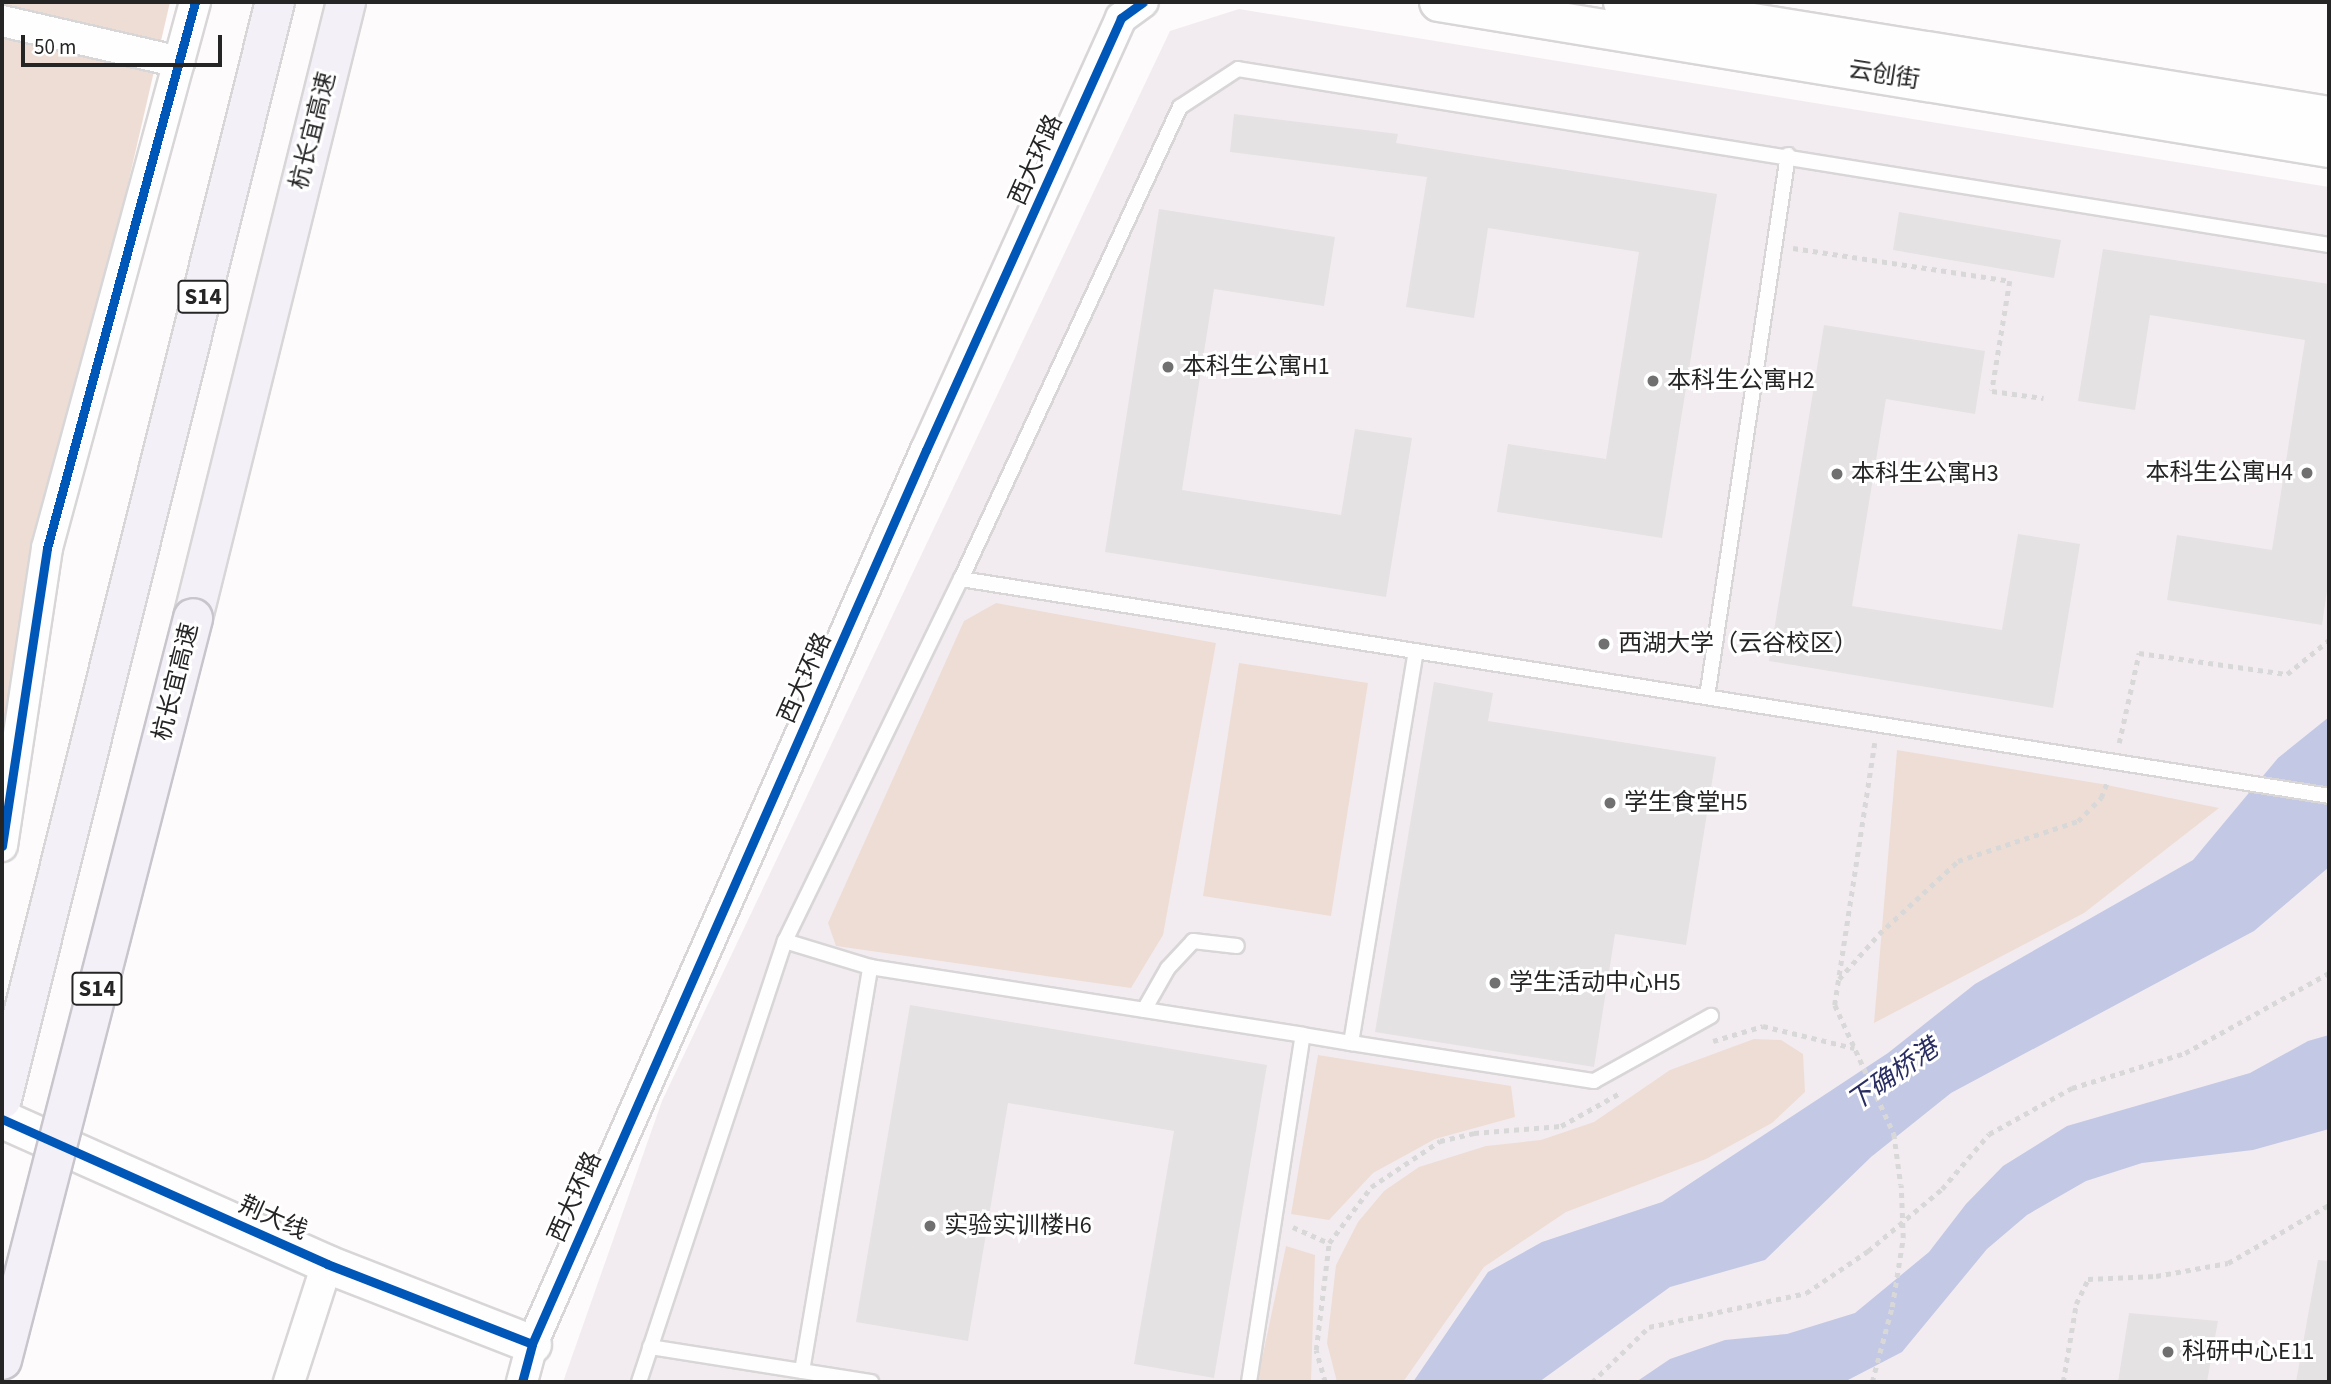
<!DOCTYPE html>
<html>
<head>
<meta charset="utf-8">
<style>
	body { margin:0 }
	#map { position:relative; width:2331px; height:1384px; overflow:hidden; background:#fdfbfc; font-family:"Source Sans 3","Noto Sans SC",sans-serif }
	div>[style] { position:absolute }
	.built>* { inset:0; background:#f2ecf0 }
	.green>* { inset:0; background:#eeddd5 }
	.water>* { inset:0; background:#c3c8e5 }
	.building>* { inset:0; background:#e4e2e3 }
	.path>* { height:4.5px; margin-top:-2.25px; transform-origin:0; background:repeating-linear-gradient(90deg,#d9d8d8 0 5px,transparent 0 10px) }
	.roads { filter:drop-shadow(2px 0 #d8d6d7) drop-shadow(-2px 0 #d8d6d7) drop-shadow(0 2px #d8d6d7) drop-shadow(0 -2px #d8d6d7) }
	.service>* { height:14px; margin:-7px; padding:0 7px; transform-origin:7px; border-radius:7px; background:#fffeff }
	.minor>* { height:30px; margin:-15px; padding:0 15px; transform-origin:15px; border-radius:15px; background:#fffeff }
	.tertiary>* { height:37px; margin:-18.5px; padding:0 18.5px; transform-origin:18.5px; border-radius:18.5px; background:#fffeff }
	.secondary>* { height:38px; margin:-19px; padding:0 19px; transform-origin:19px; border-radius:19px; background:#fffeff }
	.motorway>* { height:38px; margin:-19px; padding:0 19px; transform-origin:19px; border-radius:19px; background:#f4f0f8 }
	.path-bridge>* { height:4.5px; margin-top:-2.25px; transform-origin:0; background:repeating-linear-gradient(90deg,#d9d8d8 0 5px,transparent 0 10px) }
	.bridges { filter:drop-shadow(2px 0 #c9c5cc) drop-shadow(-2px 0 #c9c5cc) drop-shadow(0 2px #c9c5cc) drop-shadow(0 -2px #c9c5cc) }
	.motorway-bridge>* { height:38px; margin:-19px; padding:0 19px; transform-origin:19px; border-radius:19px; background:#f4f0f8 }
	.cycleway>* { height:9px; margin:-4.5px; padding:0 4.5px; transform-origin:4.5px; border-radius:4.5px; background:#0057b8 }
	.dots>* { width:19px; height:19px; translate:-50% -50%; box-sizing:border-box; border:4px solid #fff; border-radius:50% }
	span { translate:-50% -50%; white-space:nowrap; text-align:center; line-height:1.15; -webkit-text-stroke:6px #fff; paint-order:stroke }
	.shield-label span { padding:2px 5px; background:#fff; border:2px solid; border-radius:5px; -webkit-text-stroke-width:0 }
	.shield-label { font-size:23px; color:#262526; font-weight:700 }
	.street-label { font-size:24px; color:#262526 }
	.poi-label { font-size:24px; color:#262526 }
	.left { translate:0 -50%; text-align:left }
	.right { translate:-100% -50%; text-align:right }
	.water-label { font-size:26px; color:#292d61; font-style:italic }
	.frame { position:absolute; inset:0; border:4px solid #262526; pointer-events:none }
	.scale { position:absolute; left:21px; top:35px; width:201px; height:32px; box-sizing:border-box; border:4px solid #262526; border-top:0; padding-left:9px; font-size:21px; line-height:24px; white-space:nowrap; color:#262526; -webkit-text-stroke:5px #fff; paint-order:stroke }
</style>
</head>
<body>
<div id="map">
	<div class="built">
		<div style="clip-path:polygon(1239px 9px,2329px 187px,2329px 1382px,563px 1382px,662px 1101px,1170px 31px)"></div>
	</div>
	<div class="green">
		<div style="clip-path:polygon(2px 2px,170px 2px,2px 729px)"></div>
		<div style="clip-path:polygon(996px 603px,1216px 643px,1163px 935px,1131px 988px,836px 946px,828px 923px,964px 621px)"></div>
		<div style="clip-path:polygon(1239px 663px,1368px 683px,1331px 916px,1203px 896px)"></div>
		<div style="clip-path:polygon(1897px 750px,2102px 784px,2219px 808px,2084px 913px,1874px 1023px)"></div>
		<div style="clip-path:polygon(1754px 1039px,1781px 1040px,1803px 1054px,1805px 1092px,1772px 1123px,1706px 1159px,1566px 1212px,1484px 1267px,1403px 1382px,1337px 1382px,1327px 1343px,1336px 1265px,1358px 1222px,1384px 1191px,1419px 1167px,1486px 1146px,1541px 1140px,1594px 1122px,1670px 1070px)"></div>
		<div style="clip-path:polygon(1318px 1055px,1511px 1086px,1515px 1117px,1435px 1139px,1373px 1173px,1329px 1220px,1291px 1214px)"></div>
		<div style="clip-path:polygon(1286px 1246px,1315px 1255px,1311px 1382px,1257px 1382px)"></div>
	</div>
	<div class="water">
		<div style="clip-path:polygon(2329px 717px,2329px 867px,2254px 931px,1951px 1093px,1871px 1157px,1765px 1260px,1670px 1287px,1539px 1382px,1413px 1382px,1488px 1272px,1542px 1242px,1662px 1202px,1888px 1053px,1975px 984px,2193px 860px,2278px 758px)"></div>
		<div style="clip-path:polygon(2329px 1035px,2329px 1129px,2253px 1150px,2142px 1163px,2086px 1181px,2027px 1215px,1987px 1249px,1902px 1352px,1848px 1380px,1636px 1382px,1670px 1359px,1725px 1340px,1787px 1334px,1855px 1313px,1929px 1252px,1966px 1204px,2003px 1166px,2067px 1126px,2250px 1073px,2308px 1041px)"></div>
	</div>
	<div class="building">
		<div style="clip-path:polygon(1234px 114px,1398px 134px,1396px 143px,1717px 194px,1662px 538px,1497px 512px,1508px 444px,1606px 459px,1639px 252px,1488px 228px,1474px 318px,1406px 307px,1427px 177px,1230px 152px)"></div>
		<div style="clip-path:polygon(1159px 209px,1335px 237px,1324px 306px,1214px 289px,1182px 490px,1341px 515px,1355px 429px,1412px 438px,1386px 597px,1105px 552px)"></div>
		<div style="clip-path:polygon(1899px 212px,2061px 240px,2054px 278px,1893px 250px)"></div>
		<div style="clip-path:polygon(2103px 249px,2329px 284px,2329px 577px,2322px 625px,2167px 600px,2177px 535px,2272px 550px,2305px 340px,2150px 315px,2135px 410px,2078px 401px)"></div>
		<div style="clip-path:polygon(1824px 325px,1985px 351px,1975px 414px,1886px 399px,1852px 606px,2002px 630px,2018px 534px,2080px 544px,2053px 708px,1769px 661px)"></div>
		<div style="clip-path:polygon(1434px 682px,1493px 693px,1488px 721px,1716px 757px,1686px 945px,1615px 934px,1594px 1067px,1375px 1032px)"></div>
		<div style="clip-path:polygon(910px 1005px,1267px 1065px,1214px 1378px,1134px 1364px,1174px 1131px,1008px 1103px,968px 1341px,856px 1322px)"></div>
		<div style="clip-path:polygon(2318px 1260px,2329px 1261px,2329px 1382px,2296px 1382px)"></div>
		<div style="clip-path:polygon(2129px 1313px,2218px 1321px,2207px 1382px,2118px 1382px)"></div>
	</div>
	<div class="path">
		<div style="left:1793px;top:248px;width:219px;rotate:8.6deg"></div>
		<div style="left:2010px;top:281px;width:111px;rotate:99.3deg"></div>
		<div style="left:1992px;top:391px;width:52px;rotate:7.7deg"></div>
		<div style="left:1875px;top:743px;width:265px;rotate:98.7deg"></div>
		<div style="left:1835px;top:1005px;width:142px;rotate:65.4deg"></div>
		<div style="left:1894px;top:1134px;width:51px;rotate:82.2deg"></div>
		<div style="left:2119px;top:743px;width:92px;rotate:-77.5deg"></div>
		<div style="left:2139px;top:653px;width:149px;rotate:8.1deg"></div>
		<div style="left:2287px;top:674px;width:54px;rotate:-39deg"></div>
		<div style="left:1839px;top:979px;width:60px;rotate:-48.4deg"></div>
		<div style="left:1879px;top:934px;width:108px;rotate:-42.7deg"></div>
		<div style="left:1958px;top:861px;width:126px;rotate:-18.4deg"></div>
		<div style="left:2078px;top:821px;width:33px;rotate:-45deg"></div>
		<div style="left:2101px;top:798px;width:17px;rotate:-69deg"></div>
		<div style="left:1713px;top:1041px;width:52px;rotate:-16.7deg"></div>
		<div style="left:1763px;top:1026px;width:94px;rotate:13.6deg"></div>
		<div style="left:1293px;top:1227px;width:39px;rotate:24deg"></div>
		<div style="left:1329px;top:1243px;width:70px;rotate:-53.1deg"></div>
		<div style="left:1371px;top:1187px;width:83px;rotate:-33.7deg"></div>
		<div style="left:1440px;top:1141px;width:35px;rotate:-13deg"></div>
		<div style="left:1474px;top:1133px;width:87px;rotate:-4.6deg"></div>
		<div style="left:1561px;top:1126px;width:68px;rotate:-29.2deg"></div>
		<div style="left:1325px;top:1382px;width:33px;rotate:-106deg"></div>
		<div style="left:1316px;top:1350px;width:108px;rotate:-83.1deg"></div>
		<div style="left:1592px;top:1382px;width:79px;rotate:-44deg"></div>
		<div style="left:1649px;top:1327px;width:161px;rotate:-12.2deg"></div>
		<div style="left:1806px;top:1293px;width:75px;rotate:-34.1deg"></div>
		<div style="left:1868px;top:1251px;width:97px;rotate:-40deg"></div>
		<div style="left:1942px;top:1189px;width:72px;rotate:-49.5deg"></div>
		<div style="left:1989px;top:1134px;width:95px;rotate:-29deg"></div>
		<div style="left:2072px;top:1088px;width:118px;rotate:-17.2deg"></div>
		<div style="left:2185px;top:1053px;width:165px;rotate:-29.1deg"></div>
		<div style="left:2063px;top:1382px;width:79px;rotate:-80.5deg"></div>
		<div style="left:2076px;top:1304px;width:28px;rotate:-64deg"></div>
		<div style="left:2088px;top:1279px;width:68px;rotate:-2.5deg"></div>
		<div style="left:2156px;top:1276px;width:73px;rotate:-10.2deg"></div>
		<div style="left:2228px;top:1263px;width:116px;rotate:-29.9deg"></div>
	</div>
	<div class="roads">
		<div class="service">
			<div style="left:2329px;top:245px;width:1105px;rotate:-170.84deg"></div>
			<div style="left:1238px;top:69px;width:69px;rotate:146.8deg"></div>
			<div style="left:1180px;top:107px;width:520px;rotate:114.89deg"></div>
			<div style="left:961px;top:579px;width:1385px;rotate:9.01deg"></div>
			<div style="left:1707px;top:697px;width:548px;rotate:-81.5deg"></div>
			<div style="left:785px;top:941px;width:89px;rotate:17deg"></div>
			<div style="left:870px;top:967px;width:438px;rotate:8.9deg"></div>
			<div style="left:1144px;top:1010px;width:48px;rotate:-60.3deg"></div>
			<div style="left:1168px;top:968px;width:37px;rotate:-47deg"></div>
			<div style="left:1193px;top:941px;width:44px;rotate:6.5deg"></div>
			<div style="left:1351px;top:1043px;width:246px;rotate:8.9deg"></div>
			<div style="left:1594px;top:1081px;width:134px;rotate:-29.1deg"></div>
			<div style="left:650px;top:1347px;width:224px;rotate:9deg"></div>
			<div style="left:802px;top:1371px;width:410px;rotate:-80.4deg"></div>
			<div style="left:639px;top:1382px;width:465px;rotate:-71.7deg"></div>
			<div style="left:785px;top:941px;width:403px;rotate:-64.1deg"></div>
			<div style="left:1249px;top:1382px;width:351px;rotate:-81.2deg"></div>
			<div style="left:1303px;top:1035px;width:49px;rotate:9.5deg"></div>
			<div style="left:1351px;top:1043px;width:397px;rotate:-80.6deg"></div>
		</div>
		<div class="minor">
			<div style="left:2px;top:21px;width:182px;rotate:13deg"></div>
			<div style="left:2px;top:846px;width:301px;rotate:-81.4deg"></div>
			<div style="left:47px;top:548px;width:566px;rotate:-74.83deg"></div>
			<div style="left:289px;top:1382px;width:124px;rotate:-72.1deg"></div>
			<div style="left:522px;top:1382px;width:39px;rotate:-75deg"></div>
			<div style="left:532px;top:1344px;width:977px;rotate:-66.22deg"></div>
			<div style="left:926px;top:450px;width:474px;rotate:-65.7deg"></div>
			<div style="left:1121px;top:18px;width:27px;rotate:-36deg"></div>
		</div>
		<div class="tertiary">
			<div style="left:2px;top:1119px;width:356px;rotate:24deg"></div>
			<div style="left:327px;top:1264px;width:220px;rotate:21.3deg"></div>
		</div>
		<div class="secondary">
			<div style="left:1439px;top:2px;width:902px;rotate:9.32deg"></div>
			<div style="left:1623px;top:2px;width:715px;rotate:9.17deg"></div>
		</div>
		<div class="motorway">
			<div style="left:193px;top:618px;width:635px;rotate:-76.05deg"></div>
			<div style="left:2px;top:1099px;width:1130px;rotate:-76.03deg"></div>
		</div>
	</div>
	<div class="path-bridge">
		<div style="left:1872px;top:1382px;width:78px;rotate:-75.1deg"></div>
		<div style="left:1892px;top:1307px;width:70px;rotate:-80.9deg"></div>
		<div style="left:1903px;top:1238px;width:53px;rotate:-92.2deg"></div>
	</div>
	<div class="bridges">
		<div class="motorway-bridge">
			<div style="left:2px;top:1360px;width:766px;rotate:-75.56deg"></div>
		</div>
	</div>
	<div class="cycleway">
		<div style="left:2px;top:846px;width:301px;rotate:-81.4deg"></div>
		<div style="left:47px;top:548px;width:566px;rotate:-74.83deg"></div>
		<div style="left:2px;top:1119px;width:356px;rotate:24deg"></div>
		<div style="left:327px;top:1264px;width:220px;rotate:21.3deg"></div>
		<div style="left:522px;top:1382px;width:39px;rotate:-75deg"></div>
		<div style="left:532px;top:1344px;width:977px;rotate:-66.22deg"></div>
		<div style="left:926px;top:450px;width:474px;rotate:-65.7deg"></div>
		<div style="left:1121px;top:18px;width:27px;rotate:-36deg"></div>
	</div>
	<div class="dots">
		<div style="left:1168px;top:367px;background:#717071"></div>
		<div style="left:1653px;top:381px;background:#717071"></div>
		<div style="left:2307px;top:473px;background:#717071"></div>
		<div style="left:1837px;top:474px;background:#717071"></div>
		<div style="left:1604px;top:644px;background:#717071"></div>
		<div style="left:1610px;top:803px;background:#717071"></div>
		<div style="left:1495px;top:983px;background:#717071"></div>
		<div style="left:930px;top:1226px;background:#717071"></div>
		<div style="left:2168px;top:1352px;background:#717071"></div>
	</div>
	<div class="shield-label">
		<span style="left:203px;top:297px">S14</span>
		<span style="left:97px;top:989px">S14</span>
	</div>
	<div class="street-label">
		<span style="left:1884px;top:75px;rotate:9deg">云创街</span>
		<span style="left:313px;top:131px;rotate:-76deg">杭长宜高速</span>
		<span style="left:1036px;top:160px;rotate:-66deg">西大环路</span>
		<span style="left:805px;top:678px;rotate:-66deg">西大环路</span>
		<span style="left:176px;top:682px;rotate:-76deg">杭长宜高速</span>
		<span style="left:575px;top:1197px;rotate:-66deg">西大环路</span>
		<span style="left:273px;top:1218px;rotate:24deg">荆大线</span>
	</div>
	<div class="poi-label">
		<span class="left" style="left:1182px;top:367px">本科生公寓H1</span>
		<span class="left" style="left:1667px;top:381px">本科生公寓H2</span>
		<span class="right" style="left:2293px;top:473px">本科生公寓H4</span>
		<span class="left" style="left:1851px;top:474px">本科生公寓H3</span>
		<span class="left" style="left:1618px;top:644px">西湖大学（云谷校区）</span>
		<span class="left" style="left:1624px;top:803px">学生食堂H5</span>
		<span class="left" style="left:1509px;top:983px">学生活动中心H5</span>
		<span class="left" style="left:944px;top:1226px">实验实训楼H6</span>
		<span class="left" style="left:2182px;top:1352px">科研中心E11</span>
	</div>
	<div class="water-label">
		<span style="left:1893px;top:1075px;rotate:-35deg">下确桥港</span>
	</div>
	<div class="frame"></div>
	<div class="scale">50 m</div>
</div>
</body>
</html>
